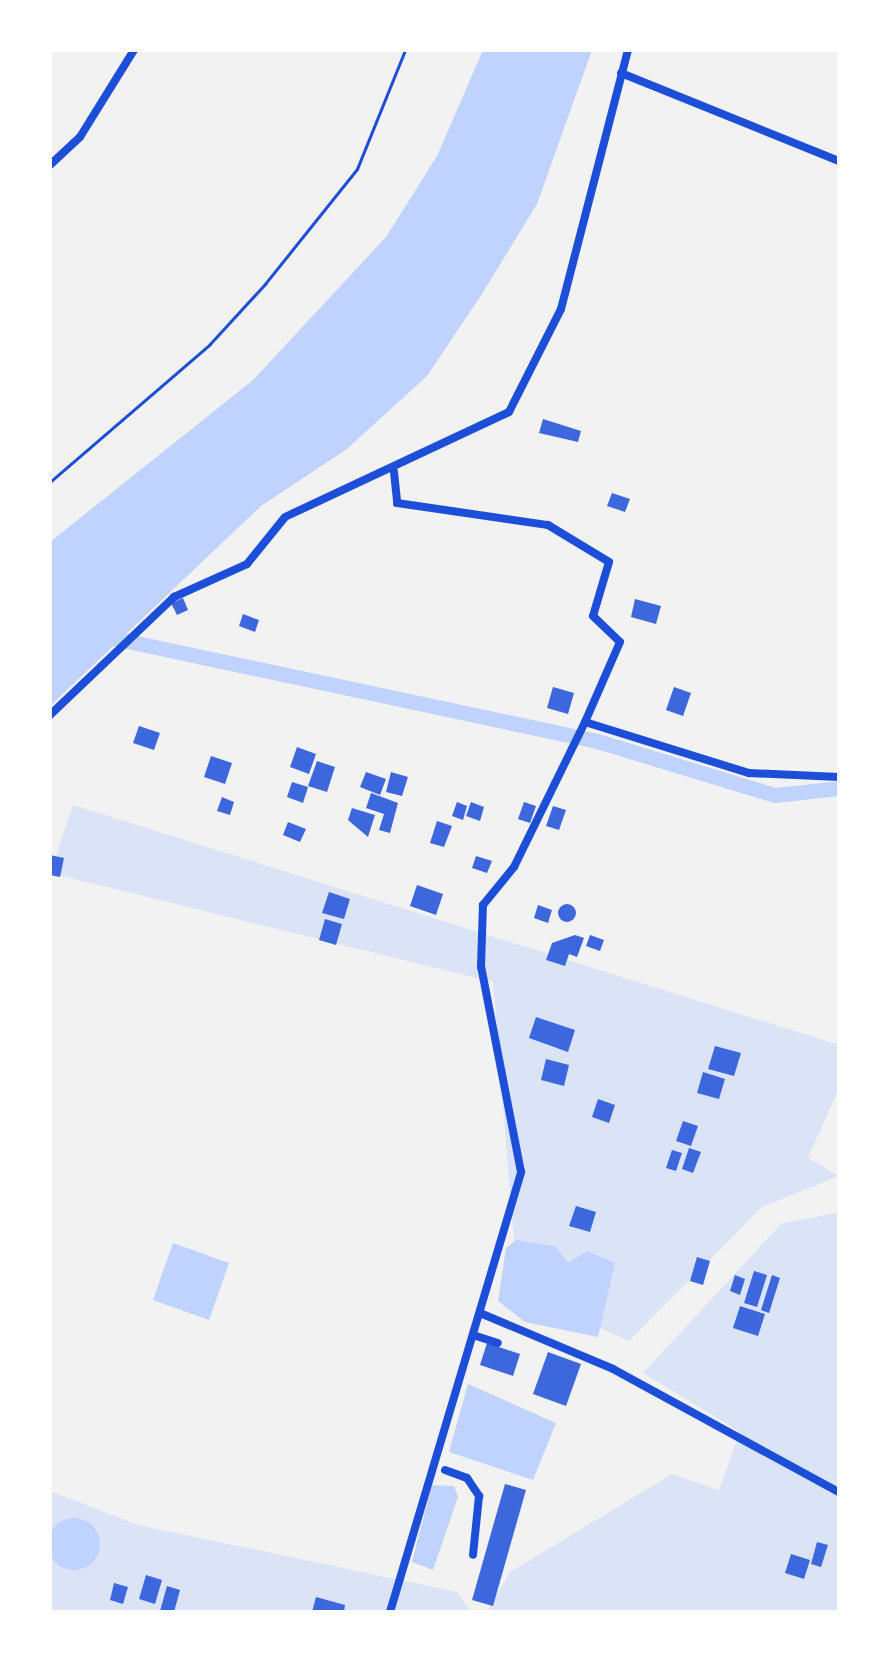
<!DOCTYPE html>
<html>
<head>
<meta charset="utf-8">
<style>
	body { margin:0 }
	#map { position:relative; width:889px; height:1662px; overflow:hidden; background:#f2f2f2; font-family:"Sofia Sans Condensed",sans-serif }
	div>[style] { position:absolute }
	.green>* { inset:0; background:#dbe4f7 }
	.water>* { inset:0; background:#bfd3fe }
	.round { border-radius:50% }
	.canal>* { height:15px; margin:-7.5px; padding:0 7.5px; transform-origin:7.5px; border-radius:7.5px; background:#bfd3fe }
	.building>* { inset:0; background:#3d67dc }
	.path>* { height:2.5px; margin:-1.25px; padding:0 1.25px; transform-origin:1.25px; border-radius:1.25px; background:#1d4ed8 }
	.minor>* { height:8px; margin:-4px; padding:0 4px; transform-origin:4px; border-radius:4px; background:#1d4ed8 }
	span { translate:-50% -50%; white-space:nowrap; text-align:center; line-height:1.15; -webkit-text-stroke:10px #fff; paint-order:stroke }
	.frame { position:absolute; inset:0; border:52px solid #fff; pointer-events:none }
</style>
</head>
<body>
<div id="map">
	<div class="green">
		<div style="clip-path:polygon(73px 805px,839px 1045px,839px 1088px,808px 1158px,839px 1176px,762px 1207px,629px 1341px,518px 1291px,493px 982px,50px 873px)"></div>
		<div style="clip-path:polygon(839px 1212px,839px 1612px,487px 1612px,510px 1572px,672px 1474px,719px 1490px,740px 1432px,643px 1373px,781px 1224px)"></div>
		<div style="clip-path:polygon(50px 1491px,138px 1525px,457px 1592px,471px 1612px,50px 1612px)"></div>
	</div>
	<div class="water">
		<div style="clip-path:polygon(483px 50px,592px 50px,537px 204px,482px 294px,427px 376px,347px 449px,261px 506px,50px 706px,50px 542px,253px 380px,386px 237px,437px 156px)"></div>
		<div style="clip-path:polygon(516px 1240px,555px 1246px,568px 1263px,587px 1251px,615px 1263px,598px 1337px,525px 1322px,498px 1301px,506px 1248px)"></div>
		<div style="clip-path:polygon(173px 1243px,229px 1263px,209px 1320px,153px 1300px)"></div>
		<div style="clip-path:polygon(468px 1384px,556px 1423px,533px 1480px,449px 1452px)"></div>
		<div style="clip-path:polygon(432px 1485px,454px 1486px,458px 1497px,433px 1570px,412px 1562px)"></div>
		<div class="round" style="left:48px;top:1518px;width:52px;height:52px"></div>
	</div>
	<div class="canal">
		<div style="left:99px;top:635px;width:509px;rotate:12.02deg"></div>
		<div style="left:597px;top:741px;width:186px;rotate:16.9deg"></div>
		<div style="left:775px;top:795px;width:64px;rotate:-6.2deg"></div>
	</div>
	<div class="building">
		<div style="clip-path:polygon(543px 419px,581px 431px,578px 442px,539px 433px)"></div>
		<div style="clip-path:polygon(612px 493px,630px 499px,625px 512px,607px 506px)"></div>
		<div style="clip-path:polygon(183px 598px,188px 610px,177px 615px,171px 603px)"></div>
		<div style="clip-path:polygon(635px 599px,661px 606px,656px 624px,631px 617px)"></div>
		<div style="clip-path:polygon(243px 614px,259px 620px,255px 632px,239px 626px)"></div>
		<div style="clip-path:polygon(553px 687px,574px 693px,568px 714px,547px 708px)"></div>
		<div style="clip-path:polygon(674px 687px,691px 693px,683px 716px,666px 710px)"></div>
		<div style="clip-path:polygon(139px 726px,160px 733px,154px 750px,133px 743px)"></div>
		<div style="clip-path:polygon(297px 747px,316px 754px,309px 774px,290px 767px)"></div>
		<div style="clip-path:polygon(211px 756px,232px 763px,225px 784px,204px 777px)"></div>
		<div style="clip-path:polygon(317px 761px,335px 767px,327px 792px,308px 786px)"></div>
		<div style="clip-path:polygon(366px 772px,386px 779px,380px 795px,360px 787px)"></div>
		<div style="clip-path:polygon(391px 772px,408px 777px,402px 796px,386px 792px)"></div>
		<div style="clip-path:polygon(292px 782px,308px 787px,303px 803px,287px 797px)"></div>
		<div style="clip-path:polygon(371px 793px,398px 803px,390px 833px,379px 830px,384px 814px,366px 808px)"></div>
		<div style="clip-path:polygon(222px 797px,234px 802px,230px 815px,217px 811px)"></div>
		<div style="clip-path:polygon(457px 802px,467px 806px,463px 820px,452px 816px)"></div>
		<div style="clip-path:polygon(471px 802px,484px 807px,480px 821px,466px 816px)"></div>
		<div style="clip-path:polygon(524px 802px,536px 806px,530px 823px,518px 819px)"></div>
		<div style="clip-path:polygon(553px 806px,566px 810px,559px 830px,546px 826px)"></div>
		<div style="clip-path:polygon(352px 808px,375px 815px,368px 837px,348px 820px)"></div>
		<div style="clip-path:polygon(437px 821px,452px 826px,444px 847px,430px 843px)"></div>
		<div style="clip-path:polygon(288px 822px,306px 829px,300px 842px,283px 835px)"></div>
		<div style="clip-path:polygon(50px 855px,64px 858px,60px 877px,50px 875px)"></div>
		<div style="clip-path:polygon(476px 856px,492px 861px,487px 873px,472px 868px)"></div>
		<div style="clip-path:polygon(417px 885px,443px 894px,436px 915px,410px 906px)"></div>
		<div style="clip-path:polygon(329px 892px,350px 899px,344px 919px,322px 913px)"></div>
		<div class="round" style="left:558px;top:904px;width:18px;height:18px"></div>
		<div style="clip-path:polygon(538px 905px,552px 910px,548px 923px,534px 918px)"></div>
		<div style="clip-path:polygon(325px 919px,342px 924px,336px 945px,319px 940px)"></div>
		<div style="clip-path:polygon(575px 935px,584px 938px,577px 957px,569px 954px,565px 966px,546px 960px,552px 943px)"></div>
		<div style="clip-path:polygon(590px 935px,604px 940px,600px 951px,586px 946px)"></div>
		<div style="clip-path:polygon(536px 1017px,575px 1030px,568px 1052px,529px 1038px)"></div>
		<div style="clip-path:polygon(715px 1046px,741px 1053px,734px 1076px,708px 1069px)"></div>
		<div style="clip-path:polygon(546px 1059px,569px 1065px,564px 1086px,541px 1080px)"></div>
		<div style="clip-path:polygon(703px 1072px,725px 1079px,719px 1099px,697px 1093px)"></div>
		<div style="clip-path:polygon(598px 1099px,615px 1105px,609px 1123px,592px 1117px)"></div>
		<div style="clip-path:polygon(683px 1121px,698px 1126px,691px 1146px,676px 1141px)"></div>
		<div style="clip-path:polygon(689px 1148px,701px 1152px,693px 1173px,682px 1169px)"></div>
		<div style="clip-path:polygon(672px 1150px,682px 1153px,676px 1171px,666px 1168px)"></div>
		<div style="clip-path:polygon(576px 1206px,596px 1212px,590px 1232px,569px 1226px)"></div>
		<div style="clip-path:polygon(697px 1257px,710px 1261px,703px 1285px,690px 1281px)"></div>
		<div style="clip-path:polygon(754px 1271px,767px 1275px,757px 1307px,744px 1303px)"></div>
		<div style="clip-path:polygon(735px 1275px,745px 1279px,740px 1295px,730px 1291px)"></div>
		<div style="clip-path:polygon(772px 1275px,780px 1278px,769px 1313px,761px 1310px)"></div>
		<div style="clip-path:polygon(740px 1306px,765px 1314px,758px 1336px,733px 1328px)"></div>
		<div style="clip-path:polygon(487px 1343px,520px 1354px,513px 1376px,480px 1365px)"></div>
		<div style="clip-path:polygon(548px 1352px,581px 1364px,566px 1406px,533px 1394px)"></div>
		<div style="clip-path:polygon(505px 1484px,526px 1490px,493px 1606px,472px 1600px)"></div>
		<div style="clip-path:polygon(817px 1542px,828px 1545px,821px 1567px,811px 1564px)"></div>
		<div style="clip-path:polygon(791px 1554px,810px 1560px,804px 1579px,785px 1573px)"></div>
		<div style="clip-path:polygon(146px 1575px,162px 1580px,155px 1604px,139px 1599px)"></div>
		<div style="clip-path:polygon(114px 1583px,128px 1587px,123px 1604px,110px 1600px)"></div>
		<div style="clip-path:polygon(167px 1586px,180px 1590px,174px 1612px,160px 1611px)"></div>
		<div style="clip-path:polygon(316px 1597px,345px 1605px,344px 1612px,312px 1612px)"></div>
	</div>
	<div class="path">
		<div style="left:50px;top:482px;width:210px;rotate:-40.7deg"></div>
		<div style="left:209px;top:345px;width:83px;rotate:-47.4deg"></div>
		<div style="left:265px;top:284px;width:147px;rotate:-51.3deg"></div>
		<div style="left:357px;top:169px;width:128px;rotate:-68deg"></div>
	</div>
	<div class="minor">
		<div style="left:621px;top:73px;width:235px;rotate:22deg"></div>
		<div style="left:50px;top:165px;width:41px;rotate:-43deg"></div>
		<div style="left:80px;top:137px;width:102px;rotate:-58.2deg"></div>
		<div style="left:394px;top:472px;width:31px;rotate:84deg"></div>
		<div style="left:397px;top:503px;width:153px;rotate:8.3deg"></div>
		<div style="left:548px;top:525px;width:71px;rotate:31.2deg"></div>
		<div style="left:609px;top:562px;width:56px;rotate:106.5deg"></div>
		<div style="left:593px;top:616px;width:37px;rotate:44deg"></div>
		<div style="left:620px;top:642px;width:87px;rotate:113.6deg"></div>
		<div style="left:585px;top:722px;width:172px;rotate:17.3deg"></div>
		<div style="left:749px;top:773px;width:90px;rotate:2.5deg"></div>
		<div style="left:50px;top:715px;width:171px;rotate:-43.6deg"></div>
		<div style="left:174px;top:597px;width:80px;rotate:-24.3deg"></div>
		<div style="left:247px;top:564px;width:60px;rotate:-51deg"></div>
		<div style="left:285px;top:517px;width:247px;rotate:-25.1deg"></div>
		<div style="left:509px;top:412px;width:115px;rotate:-63.2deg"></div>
		<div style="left:561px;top:309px;width:268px;rotate:-75.5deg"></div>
		<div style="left:480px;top:1313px;width:144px;rotate:22.8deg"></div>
		<div style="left:613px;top:1369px;width:257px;rotate:28.6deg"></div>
		<div style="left:473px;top:1335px;width:26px;rotate:18deg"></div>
		<div style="left:445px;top:1470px;width:23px;rotate:20deg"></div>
		<div style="left:467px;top:1478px;width:22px;rotate:56deg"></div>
		<div style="left:479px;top:1496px;width:59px;rotate:95.8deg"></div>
		<div style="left:390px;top:1612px;width:459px;rotate:-73.4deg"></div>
		<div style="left:521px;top:1172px;width:209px;rotate:-101deg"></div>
		<div style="left:481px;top:967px;width:62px;rotate:-88.2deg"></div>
		<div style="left:483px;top:905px;width:49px;rotate:-50.8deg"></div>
		<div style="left:514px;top:867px;width:161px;rotate:-63.9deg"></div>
	</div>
	<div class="frame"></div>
</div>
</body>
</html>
